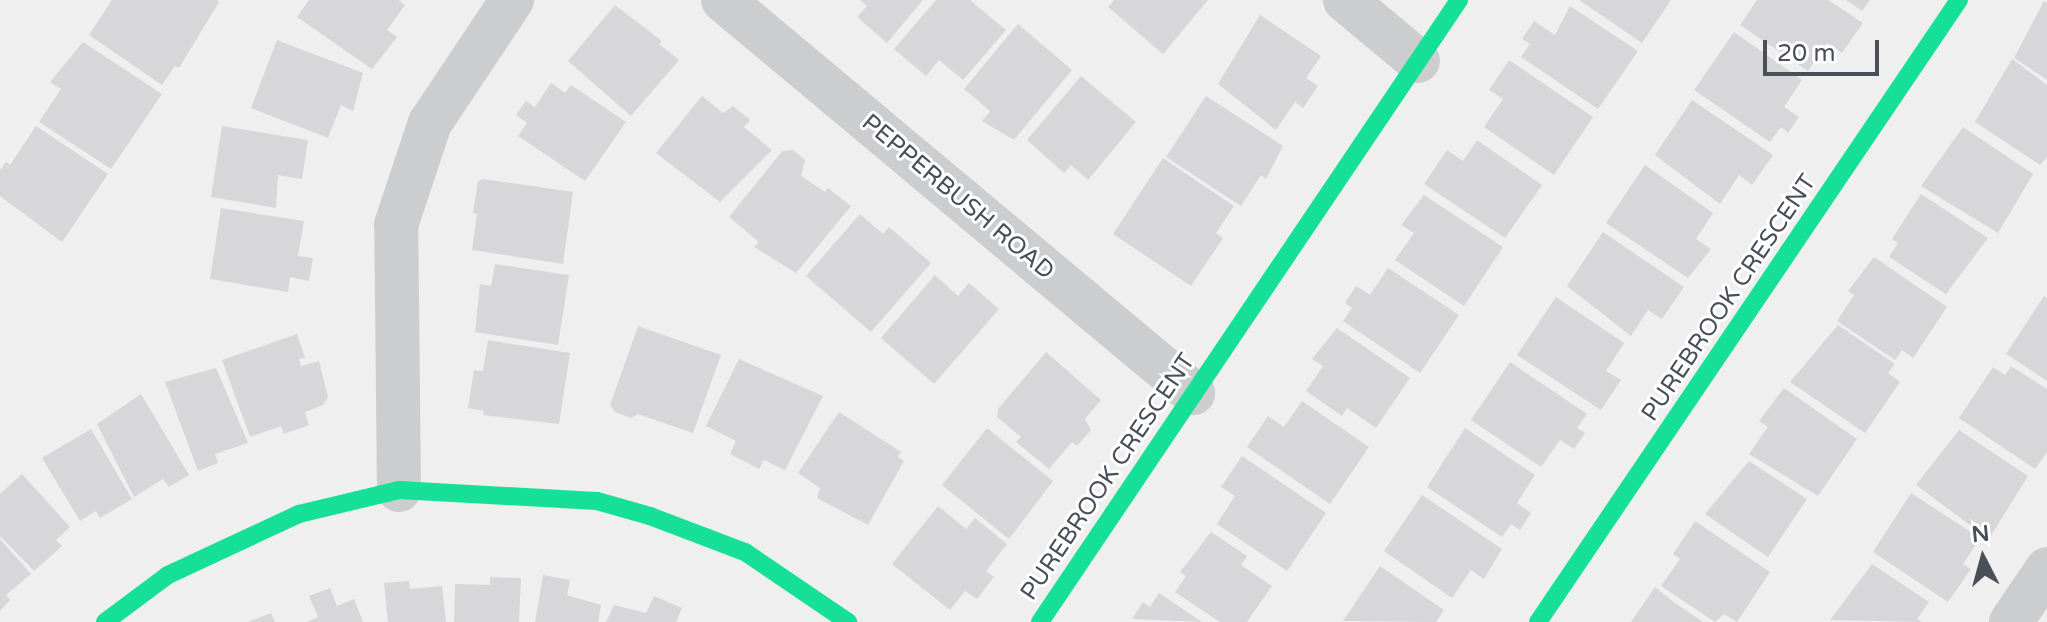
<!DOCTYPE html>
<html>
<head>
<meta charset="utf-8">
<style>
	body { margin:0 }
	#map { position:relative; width:2047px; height:622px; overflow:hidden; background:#efefef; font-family:"Varela Round",sans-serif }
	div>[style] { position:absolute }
	.building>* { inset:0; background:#d7d7d9 }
	.street>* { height:44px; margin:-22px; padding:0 22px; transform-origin:22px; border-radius:22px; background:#cbcdcf }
	.fast>* { height:18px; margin:-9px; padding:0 9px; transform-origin:9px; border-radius:9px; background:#16e098 }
	span { translate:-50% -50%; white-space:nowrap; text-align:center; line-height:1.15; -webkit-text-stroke:6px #fff; paint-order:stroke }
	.street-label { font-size:24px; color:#484f59 }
	.north { position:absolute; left:1943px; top:518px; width:80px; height:80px; -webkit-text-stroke:6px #fff; paint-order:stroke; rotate:354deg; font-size:22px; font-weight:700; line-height:32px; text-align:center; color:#484f59 }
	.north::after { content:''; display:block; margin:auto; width:28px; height:36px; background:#484f59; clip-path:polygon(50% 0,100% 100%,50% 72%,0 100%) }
	.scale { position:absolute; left:1763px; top:40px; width:116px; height:36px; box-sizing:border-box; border:4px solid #484f59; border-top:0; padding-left:10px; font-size:24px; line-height:28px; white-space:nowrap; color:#484f59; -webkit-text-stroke:6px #fff; paint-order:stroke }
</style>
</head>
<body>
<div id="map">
	<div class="building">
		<div style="clip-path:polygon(112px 0,217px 0,219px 2px,179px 68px,175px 66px,162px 85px,89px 35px)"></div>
		<div style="clip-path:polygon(309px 0,398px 0,405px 5px,387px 30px,397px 37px,372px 69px,297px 17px)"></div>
		<div style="clip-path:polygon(860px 0,923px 0,887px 43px,857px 17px,867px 6px)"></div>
		<div style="clip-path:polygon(936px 0,970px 0,1006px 30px,963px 80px,939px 60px,926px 76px,894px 49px)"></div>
		<div style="clip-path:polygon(1114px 0,1208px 0,1163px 54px,1108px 7px)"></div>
		<div style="clip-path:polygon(1579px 0,1671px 0,1642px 43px)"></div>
		<div style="clip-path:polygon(1757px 0,1828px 0,1863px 23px,1842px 53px,1827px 43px,1808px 71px,1740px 25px)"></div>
		<div style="clip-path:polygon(1846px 0,1870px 0,1862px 11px)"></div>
		<div style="clip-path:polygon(2044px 1px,2047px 3px,2047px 80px,2014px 58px)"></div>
		<div style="clip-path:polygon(615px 5px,662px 41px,659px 44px,679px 60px,631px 116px,568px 61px)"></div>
		<div style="clip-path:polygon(1570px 6px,1638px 51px,1598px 109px,1521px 57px,1530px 44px,1522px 39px,1534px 21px,1555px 35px)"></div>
		<div style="clip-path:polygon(1260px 15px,1321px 56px,1306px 78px,1318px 86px,1303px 108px,1295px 102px,1276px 130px,1218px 84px)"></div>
		<div style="clip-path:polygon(1018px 24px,1072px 70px,1014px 140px,982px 121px,990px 111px,964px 89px)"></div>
		<div style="clip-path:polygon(1734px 32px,1802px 80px,1784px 107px,1799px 117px,1788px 133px,1781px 127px,1770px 142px,1694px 90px)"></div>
		<div style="clip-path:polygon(277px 40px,363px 73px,353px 111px,341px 105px,328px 138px,251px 108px)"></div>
		<div style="clip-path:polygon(83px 42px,162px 94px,111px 169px,39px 122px,61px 89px,50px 82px)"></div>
		<div style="clip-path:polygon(2012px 59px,2047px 85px,2047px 157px,2040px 165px,1975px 122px)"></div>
		<div style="clip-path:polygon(1509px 60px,1593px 117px,1554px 175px,1484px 127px,1503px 99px,1489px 90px)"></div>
		<div style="clip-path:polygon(1081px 76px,1136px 122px,1088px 180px,1071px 165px,1064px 173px,1027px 140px)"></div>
		<div style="clip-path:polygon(551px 83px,565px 93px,571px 85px,626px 122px,585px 181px,518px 136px,527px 123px,516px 115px,526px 101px,535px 107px)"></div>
		<div style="clip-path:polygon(702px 96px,723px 113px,733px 106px,750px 120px,744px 127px,772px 150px,720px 202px,656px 153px)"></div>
		<div style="clip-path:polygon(1206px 96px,1283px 146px,1266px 179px,1261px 175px,1241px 206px,1166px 157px)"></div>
		<div style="clip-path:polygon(1692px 100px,1773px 155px,1752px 185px,1739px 175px,1720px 204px,1655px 155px)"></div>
		<div style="clip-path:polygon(36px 126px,108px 174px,62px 242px,0 196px,0 170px,6px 162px,10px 165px)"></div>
		<div style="clip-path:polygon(222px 126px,308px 140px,302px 179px,278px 175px,276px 208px,211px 197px)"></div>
		<div style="clip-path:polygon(1963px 127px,2033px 174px,1998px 233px,1921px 186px)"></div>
		<div style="clip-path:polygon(1477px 140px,1542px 185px,1505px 238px,1424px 184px,1447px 150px,1463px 161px)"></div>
		<div style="clip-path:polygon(793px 150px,805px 160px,801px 176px,825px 192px,828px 188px,851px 206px,796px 273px,754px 247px,759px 242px,729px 217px,782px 151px)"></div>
		<div style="clip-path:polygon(1163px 158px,1234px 206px,1216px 233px,1223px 238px,1191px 286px,1113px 234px)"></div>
		<div style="clip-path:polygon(1645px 165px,1713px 213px,1696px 239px,1711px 249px,1688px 278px,1606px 223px)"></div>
		<div style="clip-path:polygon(483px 179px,573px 192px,563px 264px,472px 250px,477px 214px,473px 213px,478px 181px)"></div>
		<div style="clip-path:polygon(1921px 194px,1988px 238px,1946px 294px,1889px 257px,1898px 243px,1892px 239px)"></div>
		<div style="clip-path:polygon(1424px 195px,1503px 247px,1464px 306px,1395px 260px,1414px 233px,1401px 225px)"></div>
		<div style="clip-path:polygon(221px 208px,304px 221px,298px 256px,313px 258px,309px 281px,290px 277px,288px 292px,210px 279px)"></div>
		<div style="clip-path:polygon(860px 214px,883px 234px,889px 227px,931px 263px,871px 332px,806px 276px)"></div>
		<div style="clip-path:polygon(1603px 232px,1684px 287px,1662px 319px,1648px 310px,1631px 336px,1567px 286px)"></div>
		<div style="clip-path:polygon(1874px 257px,1947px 307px,1913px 358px,1902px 350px,1895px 360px,1837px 321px,1854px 295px,1848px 291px)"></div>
		<div style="clip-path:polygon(495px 264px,569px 275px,558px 345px,475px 332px,480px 284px,491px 286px)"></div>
		<div style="clip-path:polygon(1388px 268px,1459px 315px,1420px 373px,1343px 321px,1352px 308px,1345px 303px,1356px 286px,1370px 295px)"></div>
		<div style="clip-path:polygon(935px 275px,958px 296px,969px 283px,999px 309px,934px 384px,881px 338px)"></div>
		<div style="clip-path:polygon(2044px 296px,2047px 298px,2047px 381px,2006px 354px)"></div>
		<div style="clip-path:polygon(1556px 297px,1624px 343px,1606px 371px,1621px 380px,1601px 410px,1517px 355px)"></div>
		<div style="clip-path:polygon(1838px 325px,1895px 364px,1888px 373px,1900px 382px,1865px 433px,1790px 382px)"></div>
		<div style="clip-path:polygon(638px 326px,721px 355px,693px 433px,638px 414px,631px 418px,615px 412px,610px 405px)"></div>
		<div style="clip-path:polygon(1337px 328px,1410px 378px,1376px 428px,1347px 408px,1342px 416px,1306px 391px,1323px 366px,1312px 359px)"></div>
		<div style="clip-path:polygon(297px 334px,305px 358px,299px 359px,301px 366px,319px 361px,328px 397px,323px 405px,305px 412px,309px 425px,284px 434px,281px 426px,250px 437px,222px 360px)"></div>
		<div style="clip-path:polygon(488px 340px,570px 353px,559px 424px,483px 415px,484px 411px,468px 408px,474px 370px,483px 371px)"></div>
		<div style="clip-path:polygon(1046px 352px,1101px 400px,1085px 419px,1091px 430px,1077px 446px,1072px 442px,1049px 469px,1016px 442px,1021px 437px,997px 417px,998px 409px)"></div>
		<div style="clip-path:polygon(739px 359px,823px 396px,785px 470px,764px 460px,759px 469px,730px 454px,736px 441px,706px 426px)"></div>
		<div style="clip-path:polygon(1510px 362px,1587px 414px,1577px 428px,1585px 433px,1574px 449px,1560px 440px,1541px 467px,1471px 420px)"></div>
		<div style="clip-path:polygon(2011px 366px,2047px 389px,2047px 452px,2035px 469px,1959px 418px,1993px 367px,2005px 375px)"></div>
		<div style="clip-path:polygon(216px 368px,248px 443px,215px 454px,218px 463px,198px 471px,165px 382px)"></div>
		<div style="clip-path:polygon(1784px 388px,1857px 439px,1818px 496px,1749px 454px,1768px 427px,1759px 421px)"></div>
		<div style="clip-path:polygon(141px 394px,189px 475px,169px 487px,163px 479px,134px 497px,97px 424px)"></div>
		<div style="clip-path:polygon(1302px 401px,1369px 447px,1330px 504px,1247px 447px,1268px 416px,1284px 427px)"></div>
		<div style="clip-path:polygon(839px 412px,901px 452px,898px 457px,904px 461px,868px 525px,817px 498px,820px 488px,798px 473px)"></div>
		<div style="clip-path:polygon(987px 428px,1053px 481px,1009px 539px,942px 485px)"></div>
		<div style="clip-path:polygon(1465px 428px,1535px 475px,1517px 503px,1531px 513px,1520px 530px,1511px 524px,1502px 537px,1427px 487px)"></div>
		<div style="clip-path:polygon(91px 429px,132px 499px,100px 518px,96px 511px,80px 521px,42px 458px)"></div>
		<div style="clip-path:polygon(1959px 430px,2028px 476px,1989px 539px,1916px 485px)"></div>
		<div style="clip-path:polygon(1242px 456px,1326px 513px,1287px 571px,1217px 524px,1235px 496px,1221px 487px)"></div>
		<div style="clip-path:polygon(1749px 461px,1807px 499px,1768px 557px,1705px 514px)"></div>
		<div style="clip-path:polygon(22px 474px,70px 527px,56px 540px,62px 546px,34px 571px,0 536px,0 494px)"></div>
		<div style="clip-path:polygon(1911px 493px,1980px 538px,1963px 564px,1971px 569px,1948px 602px,1873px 552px)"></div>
		<div style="clip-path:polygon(1422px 495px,1502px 549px,1484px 579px,1471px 570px,1452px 598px,1384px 551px)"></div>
		<div style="clip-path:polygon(938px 506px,966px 529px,975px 518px,1007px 544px,986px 571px,994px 577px,977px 599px,965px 591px,950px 610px,892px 564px)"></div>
		<div style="clip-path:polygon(1695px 521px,1770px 572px,1737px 622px,1724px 614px,1715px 622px,1661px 586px,1680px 559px,1673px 554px)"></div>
		<div style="clip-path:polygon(1211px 532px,1247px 556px,1241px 565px,1272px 586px,1247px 622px,1220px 622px,1175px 592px,1186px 576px,1180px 572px)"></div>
		<div style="clip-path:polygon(0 539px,31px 574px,6px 595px,10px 600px,0 611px)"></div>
		<div style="clip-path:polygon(1872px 564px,1929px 602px,1917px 619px,1922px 622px,1830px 620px)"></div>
		<div style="clip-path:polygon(1380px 566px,1444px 610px,1436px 622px,1343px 621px)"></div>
		<div style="clip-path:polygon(543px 575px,570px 580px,567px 595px,601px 605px,598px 622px,535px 622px)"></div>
		<div style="clip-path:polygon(490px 577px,521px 578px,519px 622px,454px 622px,455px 584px,490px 585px)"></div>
		<div style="clip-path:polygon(409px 581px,410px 589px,442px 586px,446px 622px,388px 622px,384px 583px)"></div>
		<div style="clip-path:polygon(1655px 587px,1675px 603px,1703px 622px,1631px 622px)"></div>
		<div style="clip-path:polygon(330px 588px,337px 606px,354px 599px,363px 622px,307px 622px,318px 617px,309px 596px)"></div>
		<div style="clip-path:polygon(1159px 593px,1202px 622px,1132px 619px,1143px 602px,1150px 607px)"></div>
		<div style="clip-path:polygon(654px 596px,682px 608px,676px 622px,606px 622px,614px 605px,646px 613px)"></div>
		<div style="clip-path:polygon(271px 613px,275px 622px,248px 622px)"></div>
	</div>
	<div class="street">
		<div style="left:723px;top:0;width:613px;rotate:39.9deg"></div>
		<div style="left:1345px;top:0;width:95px;rotate:39.9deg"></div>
		<div style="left:399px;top:490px;width:265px;rotate:-90.6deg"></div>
		<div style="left:396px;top:225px;width:108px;rotate:-71.6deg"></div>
		<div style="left:430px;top:123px;width:148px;rotate:-56.3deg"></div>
		<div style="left:2011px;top:622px;width:64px;rotate:-55.8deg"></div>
	</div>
	<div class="fast">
		<div style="left:105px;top:622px;width:79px;rotate:-36.7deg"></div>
		<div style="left:168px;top:575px;width:145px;rotate:-25deg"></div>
		<div style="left:299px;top:514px;width:103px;rotate:-13.5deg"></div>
		<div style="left:399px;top:490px;width:198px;rotate:3.2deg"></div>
		<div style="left:597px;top:501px;width:55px;rotate:15.8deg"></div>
		<div style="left:650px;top:516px;width:102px;rotate:20.8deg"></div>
		<div style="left:745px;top:552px;width:125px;rotate:34.2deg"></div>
		<div style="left:1040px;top:622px;width:750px;rotate:-56.03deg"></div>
		<div style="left:1538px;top:622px;width:751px;rotate:-55.91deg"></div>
	</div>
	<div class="street-label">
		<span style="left:958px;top:197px;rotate:40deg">PEPPERBUSH ROAD</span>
		<span style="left:1729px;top:298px;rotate:-56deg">PUREBROOK CRESCENT</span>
		<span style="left:1108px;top:477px;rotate:-56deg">PUREBROOK CRESCENT</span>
	</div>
	<div class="north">N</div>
	<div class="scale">20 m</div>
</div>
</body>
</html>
